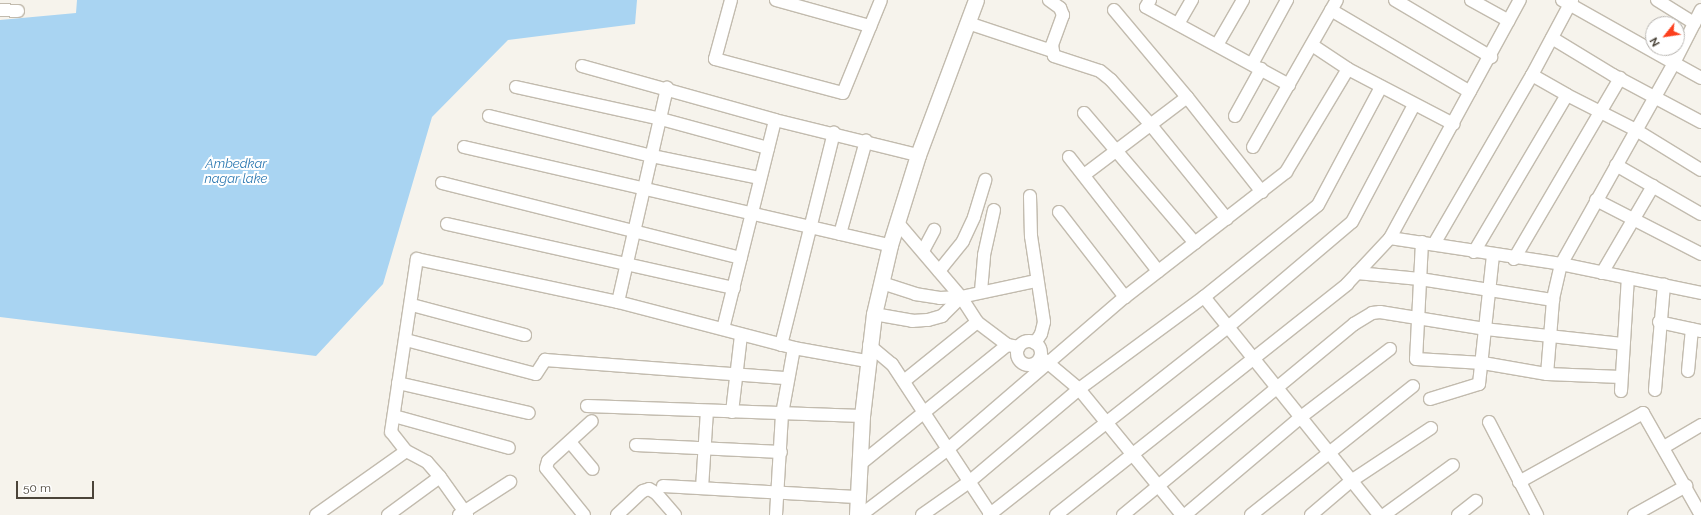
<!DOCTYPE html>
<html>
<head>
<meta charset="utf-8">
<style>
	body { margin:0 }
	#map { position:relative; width:1701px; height:515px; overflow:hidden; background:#f6f3ec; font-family:Raleway,sans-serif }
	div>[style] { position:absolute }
	.water>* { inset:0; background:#a9d4f2 }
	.roads { filter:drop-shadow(1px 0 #c2bbae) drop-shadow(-1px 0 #c2bbae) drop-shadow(0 1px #c2bbae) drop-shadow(0 -1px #c2bbae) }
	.minor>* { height:12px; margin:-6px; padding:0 6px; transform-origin:6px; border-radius:6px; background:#fff }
	.minor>.ring { margin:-6px; padding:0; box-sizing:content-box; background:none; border:12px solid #fff; border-radius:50% }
	.tertiary>* { height:15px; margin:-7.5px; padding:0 7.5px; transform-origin:7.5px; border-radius:7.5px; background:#fff }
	span { translate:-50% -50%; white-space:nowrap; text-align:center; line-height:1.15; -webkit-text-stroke:4px #fff; paint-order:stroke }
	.water-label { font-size:13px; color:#2e7ab2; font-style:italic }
	.north { position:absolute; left:1645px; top:16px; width:40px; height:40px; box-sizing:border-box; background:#fff; border:1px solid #b7b4b0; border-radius:50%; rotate:240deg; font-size:11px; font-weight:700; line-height:16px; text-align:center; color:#4b4439 }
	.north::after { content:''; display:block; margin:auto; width:14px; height:18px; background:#fc3f1d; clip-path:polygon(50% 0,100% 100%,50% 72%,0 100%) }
	.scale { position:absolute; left:16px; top:481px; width:78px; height:18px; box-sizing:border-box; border:2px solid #4b4439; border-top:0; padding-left:5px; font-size:12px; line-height:14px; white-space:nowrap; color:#4b4439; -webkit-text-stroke:3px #fff; paint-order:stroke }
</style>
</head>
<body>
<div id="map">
	<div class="water">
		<div style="clip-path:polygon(77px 0,637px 0,635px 24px,508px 40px,432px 117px,383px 284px,316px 356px,0 317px,0 20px,76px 13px)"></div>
	</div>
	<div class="roads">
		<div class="minor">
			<div style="left:731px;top:0;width:61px;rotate:105.2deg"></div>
			<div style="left:715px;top:59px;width:132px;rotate:14.9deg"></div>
			<div style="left:843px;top:93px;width:100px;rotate:-67.8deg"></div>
			<div style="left:776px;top:0;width:98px;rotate:15.5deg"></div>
			<div style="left:1049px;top:0;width:14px;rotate:36deg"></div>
			<div style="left:1060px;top:8px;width:8px;rotate:67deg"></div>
			<div style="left:1063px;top:15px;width:32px;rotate:110deg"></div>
			<div style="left:1052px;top:45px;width:11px;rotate:80deg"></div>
			<div style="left:1054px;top:56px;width:48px;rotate:18.1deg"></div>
			<div style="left:1100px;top:71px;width:14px;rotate:39deg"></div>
			<div style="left:1111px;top:80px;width:59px;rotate:48.4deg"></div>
			<div style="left:1150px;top:124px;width:122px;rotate:51deg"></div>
			<div style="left:1150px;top:0;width:8px;rotate:120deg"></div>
			<div style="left:1146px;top:7px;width:163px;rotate:28.6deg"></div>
			<div style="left:1395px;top:0;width:112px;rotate:30.7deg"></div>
			<div style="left:1471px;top:0;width:43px;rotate:28.9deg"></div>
			<div style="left:1562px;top:0;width:129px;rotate:29.4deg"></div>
			<div style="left:1674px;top:63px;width:231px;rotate:119.3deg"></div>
			<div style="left:1561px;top:264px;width:37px;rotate:103deg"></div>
			<div style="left:1553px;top:300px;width:74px;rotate:94.6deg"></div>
			<div style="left:1547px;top:374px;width:74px;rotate:2.3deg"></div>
			<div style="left:1657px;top:0;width:44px;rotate:31.9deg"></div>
			<div style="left:0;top:10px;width:18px;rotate:3deg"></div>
			<div style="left:1114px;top:10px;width:114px;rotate:50deg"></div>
			<div style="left:1187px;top:97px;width:121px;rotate:51.7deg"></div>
			<div style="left:1331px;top:10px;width:161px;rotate:30.5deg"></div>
			<div style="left:1701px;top:10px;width:59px;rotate:117deg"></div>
			<div style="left:1674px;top:63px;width:31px;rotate:29deg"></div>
			<div style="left:968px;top:23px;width:89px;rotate:18.4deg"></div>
			<div style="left:1178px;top:24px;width:28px;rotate:-60deg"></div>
			<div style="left:1552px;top:38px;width:71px;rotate:31.2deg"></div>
			<div style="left:1613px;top:75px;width:100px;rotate:28.1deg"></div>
			<div style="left:1217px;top:45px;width:52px;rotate:-60deg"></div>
			<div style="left:1312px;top:45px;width:43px;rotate:33.7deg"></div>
			<div style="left:1348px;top:69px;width:119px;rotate:27.6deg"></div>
			<div style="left:1252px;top:64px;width:73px;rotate:-61.3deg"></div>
			<div style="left:582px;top:66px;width:200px;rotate:15.6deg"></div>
			<div style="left:775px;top:120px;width:147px;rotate:13.8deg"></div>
			<div style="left:1532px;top:75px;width:40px;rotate:29.7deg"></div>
			<div style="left:516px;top:87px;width:148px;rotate:12.4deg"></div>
			<div style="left:661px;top:119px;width:111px;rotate:15.2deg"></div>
			<div style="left:1084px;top:113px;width:171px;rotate:49.5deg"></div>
			<div style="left:489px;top:116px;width:168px;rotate:13.8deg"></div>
			<div style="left:652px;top:156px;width:109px;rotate:11.6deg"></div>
			<div style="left:1235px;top:116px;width:54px;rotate:-61deg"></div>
			<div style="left:464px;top:147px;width:437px;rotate:13deg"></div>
			<div style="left:1253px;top:147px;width:169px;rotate:-60.3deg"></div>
			<div style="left:1069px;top:157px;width:145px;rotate:52deg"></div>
			<div style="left:1616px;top:165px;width:98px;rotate:30deg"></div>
			<div style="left:1084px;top:175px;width:129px;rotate:-37.1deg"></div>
			<div style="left:442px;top:183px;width:308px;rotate:14.1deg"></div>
			<div style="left:1030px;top:196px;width:40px;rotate:88.6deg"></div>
			<div style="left:1031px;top:236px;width:87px;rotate:81.4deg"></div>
			<div style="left:1044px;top:322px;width:12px;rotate:104deg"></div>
			<div style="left:1041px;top:334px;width:11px;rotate:124deg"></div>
			<div style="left:1596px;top:200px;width:118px;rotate:27.2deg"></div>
			<div style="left:1059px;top:212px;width:108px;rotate:52.2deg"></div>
			<div style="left:897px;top:222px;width:99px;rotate:49.5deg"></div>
			<div style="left:961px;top:297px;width:30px;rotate:57deg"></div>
			<div style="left:977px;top:322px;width:38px;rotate:37deg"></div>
			<div style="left:1007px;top:345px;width:12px;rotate:9deg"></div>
			<div style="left:447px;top:224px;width:294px;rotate:12.6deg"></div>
			<div style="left:840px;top:234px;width:97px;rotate:-74.4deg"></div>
			<div style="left:1390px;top:238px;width:173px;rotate:8.6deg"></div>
			<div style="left:1561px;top:264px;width:143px;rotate:11.7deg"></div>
			<div style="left:1422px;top:242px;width:117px;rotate:92.9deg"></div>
			<div style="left:1416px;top:359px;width:67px;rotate:3.4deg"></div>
			<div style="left:1483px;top:363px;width:65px;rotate:9.8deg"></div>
			<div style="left:1434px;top:244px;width:195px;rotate:-59.9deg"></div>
			<div style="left:1532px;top:75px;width:85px;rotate:-61.9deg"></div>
			<div style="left:923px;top:251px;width:24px;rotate:-62deg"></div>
			<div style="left:1474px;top:252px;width:182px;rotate:-59.4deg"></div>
			<div style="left:1567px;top:95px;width:77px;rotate:26.9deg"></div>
			<div style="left:1636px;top:130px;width:76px;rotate:31.6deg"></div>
			<div style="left:1514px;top:259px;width:210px;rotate:-59.6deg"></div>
			<div style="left:939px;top:271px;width:38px;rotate:-51deg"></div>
			<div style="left:963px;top:241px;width:26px;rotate:-65deg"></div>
			<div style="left:974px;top:217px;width:39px;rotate:-73deg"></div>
			<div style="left:1357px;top:273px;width:63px;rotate:5.4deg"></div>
			<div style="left:1420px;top:279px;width:135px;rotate:9deg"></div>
			<div style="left:1602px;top:273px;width:101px;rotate:-59.6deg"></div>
			<div style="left:882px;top:283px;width:35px;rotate:18deg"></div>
			<div style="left:915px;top:294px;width:25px;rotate:9deg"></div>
			<div style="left:940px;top:298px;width:21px;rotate:-3deg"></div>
			<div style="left:961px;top:297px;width:77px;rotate:-12deg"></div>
			<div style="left:981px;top:291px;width:36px;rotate:-85deg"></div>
			<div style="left:984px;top:255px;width:46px;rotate:-77.5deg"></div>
			<div style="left:1204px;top:297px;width:280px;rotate:51.2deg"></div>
			<div style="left:618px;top:302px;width:220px;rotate:-77.1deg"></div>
			<div style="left:412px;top:305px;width:117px;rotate:14.9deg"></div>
			<div style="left:874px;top:314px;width:39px;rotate:10deg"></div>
			<div style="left:912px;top:321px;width:16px;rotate:-4deg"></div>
			<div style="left:928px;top:320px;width:15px;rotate:-16deg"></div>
			<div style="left:942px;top:316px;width:27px;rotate:-45deg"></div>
			<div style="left:1659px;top:322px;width:43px;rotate:12.1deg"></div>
			<div style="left:723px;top:329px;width:215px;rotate:-76deg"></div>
			<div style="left:406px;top:340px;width:134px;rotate:14.7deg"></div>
			<div style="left:536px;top:374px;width:17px;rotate:-57deg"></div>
			<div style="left:545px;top:360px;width:243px;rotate:4.3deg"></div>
			<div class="ring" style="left:1017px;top:341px;width:12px;height:12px"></div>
			<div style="left:781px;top:345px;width:219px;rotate:-76deg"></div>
			<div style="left:869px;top:345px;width:30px;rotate:40deg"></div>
			<div style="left:892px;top:364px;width:181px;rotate:56.7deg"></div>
			<div style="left:1041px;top:357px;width:50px;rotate:40.1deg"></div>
			<div style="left:1079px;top:389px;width:163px;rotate:50.7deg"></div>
			<div style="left:1688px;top:371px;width:42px;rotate:-84.6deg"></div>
			<div style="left:904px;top:381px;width:94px;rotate:-38.9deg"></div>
			<div style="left:398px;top:383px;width:134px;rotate:12.9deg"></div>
			<div style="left:1655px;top:390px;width:106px;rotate:-85.1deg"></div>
			<div style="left:1621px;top:391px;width:113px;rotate:-86.5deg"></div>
			<div style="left:1430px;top:399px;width:51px;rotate:-17deg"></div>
			<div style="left:1479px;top:384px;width:130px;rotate:-83.8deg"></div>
			<div style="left:587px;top:406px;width:275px;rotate:2.1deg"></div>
			<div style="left:732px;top:412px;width:78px;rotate:-83.3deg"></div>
			<div style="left:394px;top:416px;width:119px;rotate:15.5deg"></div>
			<div style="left:1489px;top:422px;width:105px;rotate:62.7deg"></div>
			<div style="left:570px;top:442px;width:35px;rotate:50deg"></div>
			<div style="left:636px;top:445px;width:145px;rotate:2.8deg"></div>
			<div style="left:1664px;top:447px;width:43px;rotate:-30.7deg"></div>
			<div style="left:859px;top:465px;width:191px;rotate:-39deg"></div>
			<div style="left:1519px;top:482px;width:142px;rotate:-29.1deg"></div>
			<div style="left:1643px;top:413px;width:117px;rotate:60.4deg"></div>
			<div style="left:663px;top:486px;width:193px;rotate:3.3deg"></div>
			<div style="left:702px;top:488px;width:77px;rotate:-86.3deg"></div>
			<div style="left:316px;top:515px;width:110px;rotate:-35.4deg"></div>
			<div style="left:388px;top:515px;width:64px;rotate:-36.2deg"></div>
			<div style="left:459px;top:515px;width:61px;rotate:-32.9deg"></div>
			<div style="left:467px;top:515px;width:47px;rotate:-125.4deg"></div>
			<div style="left:440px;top:477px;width:20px;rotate:-131deg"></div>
			<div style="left:427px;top:462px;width:24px;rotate:-152deg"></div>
			<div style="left:406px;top:451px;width:24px;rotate:-128deg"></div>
			<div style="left:391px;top:432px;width:175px;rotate:-81.5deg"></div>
			<div style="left:417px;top:259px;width:206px;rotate:12.1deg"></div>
			<div style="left:618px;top:302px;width:182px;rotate:14.6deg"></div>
			<div style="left:794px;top:348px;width:73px;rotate:10.2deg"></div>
			<div style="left:584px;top:515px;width:60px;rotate:-129deg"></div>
			<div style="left:546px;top:468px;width:7px;rotate:-74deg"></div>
			<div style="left:548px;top:461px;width:59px;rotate:-42.3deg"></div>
			<div style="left:617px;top:515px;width:35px;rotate:-43deg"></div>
			<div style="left:643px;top:491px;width:6px;rotate:-18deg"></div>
			<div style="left:649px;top:489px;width:8px;rotate:30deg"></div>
			<div style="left:656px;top:493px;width:29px;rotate:49deg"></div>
			<div style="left:776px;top:515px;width:101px;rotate:-86.6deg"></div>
			<div style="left:782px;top:414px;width:67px;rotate:-79.7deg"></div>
			<div style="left:861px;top:515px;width:109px;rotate:-37.2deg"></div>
			<div style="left:948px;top:449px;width:233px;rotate:-40.7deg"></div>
			<div style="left:1125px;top:297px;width:204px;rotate:-37.8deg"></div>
			<div style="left:1286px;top:172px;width:120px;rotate:-59deg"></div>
			<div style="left:922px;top:515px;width:57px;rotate:-35.1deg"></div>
			<div style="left:969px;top:482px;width:144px;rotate:-40.2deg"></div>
			<div style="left:1079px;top:389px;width:155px;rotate:-36.4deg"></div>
			<div style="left:1204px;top:297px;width:146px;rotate:-38.9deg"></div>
			<div style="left:1318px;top:205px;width:134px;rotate:-61.9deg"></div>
			<div style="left:989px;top:515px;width:304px;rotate:-38.2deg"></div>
			<div style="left:1228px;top:327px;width:162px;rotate:-40.3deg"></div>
			<div style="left:1352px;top:222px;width:132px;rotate:-62.1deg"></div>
			<div style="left:1056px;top:515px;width:372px;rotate:-38.4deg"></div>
			<div style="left:1347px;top:284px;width:63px;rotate:-46.9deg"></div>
			<div style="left:1390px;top:238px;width:271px;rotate:-61.4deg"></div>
			<div style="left:1123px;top:515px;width:300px;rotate:-39.6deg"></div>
			<div style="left:1354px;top:324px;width:21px;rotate:-31deg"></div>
			<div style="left:1372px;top:313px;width:8px;rotate:-7deg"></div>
			<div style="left:1380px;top:312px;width:106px;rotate:9.2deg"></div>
			<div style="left:1485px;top:329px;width:139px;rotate:6.2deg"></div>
			<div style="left:1185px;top:515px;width:152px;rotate:-40.2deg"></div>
			<div style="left:1301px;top:417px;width:112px;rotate:-37.4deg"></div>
			<div style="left:1251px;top:515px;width:207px;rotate:-38.5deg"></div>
			<div style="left:1311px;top:515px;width:52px;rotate:-40.4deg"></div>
			<div style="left:1351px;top:481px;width:96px;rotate:-33.5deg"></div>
			<div style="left:1384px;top:515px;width:85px;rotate:-35.9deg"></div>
			<div style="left:1458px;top:515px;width:23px;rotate:-38deg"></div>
			<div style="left:1634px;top:515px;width:60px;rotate:-29.1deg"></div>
		</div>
		<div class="tertiary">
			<div style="left:857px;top:515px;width:99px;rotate:-87.1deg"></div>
			<div style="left:862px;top:416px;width:103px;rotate:-83.3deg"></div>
			<div style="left:874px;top:314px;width:71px;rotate:-76.9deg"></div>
			<div style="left:890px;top:245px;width:94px;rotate:-72.7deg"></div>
			<div style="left:918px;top:155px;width:165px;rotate:-69.5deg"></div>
		</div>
	</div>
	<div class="water-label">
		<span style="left:236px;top:172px">Ambedkar<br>nagar lake</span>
	</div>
	<div class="north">N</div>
	<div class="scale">50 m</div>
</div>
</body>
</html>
